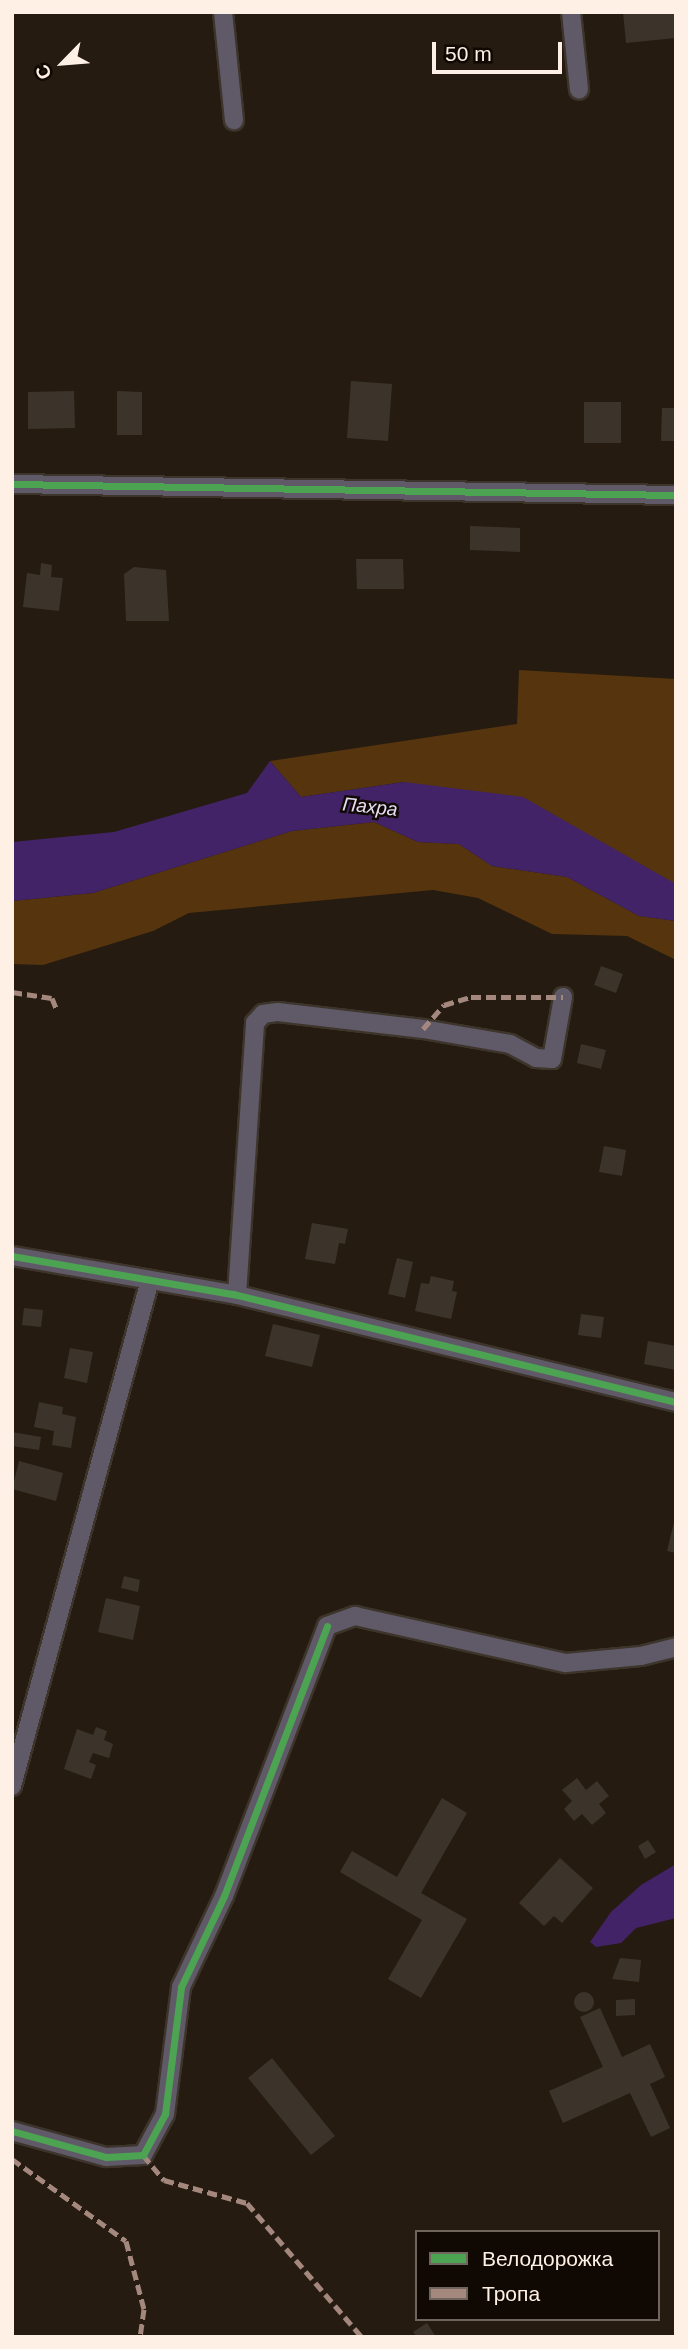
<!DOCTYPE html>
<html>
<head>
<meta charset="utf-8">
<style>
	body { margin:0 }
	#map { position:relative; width:688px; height:2349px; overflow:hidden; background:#251b10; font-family:Helvetica,sans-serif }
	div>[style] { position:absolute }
	.green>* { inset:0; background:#55340e }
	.water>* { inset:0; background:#422367 }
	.building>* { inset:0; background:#3c342b }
	.round { border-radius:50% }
	.roads { filter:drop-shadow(2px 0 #3d352b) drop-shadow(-2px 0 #3d352b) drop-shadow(0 2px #3d352b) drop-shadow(0 -2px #3d352b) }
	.minor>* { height:18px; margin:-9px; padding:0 9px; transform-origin:9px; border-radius:9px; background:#605a68 }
	.quiet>* { height:5px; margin-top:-2.5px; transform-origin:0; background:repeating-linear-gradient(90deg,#a5887d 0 10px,transparent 0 15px) }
	.cycleway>* { height:7px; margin:-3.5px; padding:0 3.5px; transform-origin:3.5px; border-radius:3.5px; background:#4ca352 }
	span { translate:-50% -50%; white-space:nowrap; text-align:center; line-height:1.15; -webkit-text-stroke:5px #100803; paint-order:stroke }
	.water-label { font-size:19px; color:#e5def4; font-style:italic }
	.frame { position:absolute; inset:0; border:14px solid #fef0e4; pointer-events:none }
	.legend { position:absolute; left:415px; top:2230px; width:245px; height:91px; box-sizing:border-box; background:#100803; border:2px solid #6f655d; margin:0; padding:9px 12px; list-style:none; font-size:21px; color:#fef0e4 }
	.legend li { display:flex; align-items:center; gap:14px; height:35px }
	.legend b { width:35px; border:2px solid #6f655d }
	.north { position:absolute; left:28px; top:28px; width:70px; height:70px; -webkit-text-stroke:5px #100803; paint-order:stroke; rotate:245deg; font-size:19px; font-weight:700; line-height:28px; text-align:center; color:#fef0e4 }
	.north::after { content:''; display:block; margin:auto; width:24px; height:32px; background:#fef0e4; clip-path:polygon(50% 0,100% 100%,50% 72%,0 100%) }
	.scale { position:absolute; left:432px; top:42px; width:130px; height:32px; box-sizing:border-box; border:4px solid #fef0e4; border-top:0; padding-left:9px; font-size:21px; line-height:24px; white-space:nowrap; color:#fef0e4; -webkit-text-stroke:5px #100803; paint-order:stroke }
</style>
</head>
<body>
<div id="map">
	<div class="green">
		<div style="clip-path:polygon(519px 670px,676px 679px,676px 884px,404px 782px,301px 797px,270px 761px,517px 724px)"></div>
		<div style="clip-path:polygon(374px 822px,418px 842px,459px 844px,492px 866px,567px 877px,639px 916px,676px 921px,676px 960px,627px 936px,552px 934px,478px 898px,433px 890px,189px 913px,153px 931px,43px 965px,12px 964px,12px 901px,93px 893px,292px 831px)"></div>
	</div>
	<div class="water">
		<div style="clip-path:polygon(270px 761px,301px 797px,404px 782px,523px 797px,676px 884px,676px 921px,639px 916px,567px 877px,492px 866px,459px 844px,418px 842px,374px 822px,292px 831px,93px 893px,12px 901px,12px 842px,114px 832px,247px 793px)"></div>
		<div style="clip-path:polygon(676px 1864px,676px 1918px,636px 1928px,621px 1943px,596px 1947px,590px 1942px,611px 1912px,641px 1885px)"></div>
	</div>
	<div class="building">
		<div style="clip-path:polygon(623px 12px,676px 12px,676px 38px,626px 43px)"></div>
		<div style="clip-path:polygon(351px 381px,392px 384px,388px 441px,347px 438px)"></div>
		<div style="clip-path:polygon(74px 391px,75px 428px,28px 429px,28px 392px)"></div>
		<div style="clip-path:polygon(117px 391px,142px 392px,142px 435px,117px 435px)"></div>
		<div style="clip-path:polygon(584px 402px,621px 402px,621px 443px,584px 443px)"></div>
		<div style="clip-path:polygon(662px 408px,676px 408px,676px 441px,661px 441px)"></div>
		<div style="clip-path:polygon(470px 526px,520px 528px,520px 552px,470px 550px)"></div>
		<div style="clip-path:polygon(356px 559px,403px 559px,404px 589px,357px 589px)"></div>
		<div style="clip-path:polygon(41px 563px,52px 565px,51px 577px,63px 578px,59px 611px,23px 607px,27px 573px,40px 575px)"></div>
		<div style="clip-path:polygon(134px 567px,166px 570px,169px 621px,126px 621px,124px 574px)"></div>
		<div style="clip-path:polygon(601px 966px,623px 974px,616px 993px,594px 985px)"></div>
		<div style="clip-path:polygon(581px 1044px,606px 1050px,601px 1069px,577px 1063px)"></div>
		<div style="clip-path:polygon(604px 1146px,626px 1150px,622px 1176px,599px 1172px)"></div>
		<div style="clip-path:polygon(312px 1223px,348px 1229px,345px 1244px,339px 1243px,335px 1264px,305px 1259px)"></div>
		<div style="clip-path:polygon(397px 1258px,413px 1262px,405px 1298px,388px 1294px)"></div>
		<div style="clip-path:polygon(431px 1276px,454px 1281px,452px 1291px,457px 1292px,451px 1319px,415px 1311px,421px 1283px,429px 1284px)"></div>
		<div style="clip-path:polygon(24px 1308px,43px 1310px,41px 1327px,22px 1325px)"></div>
		<div style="clip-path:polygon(581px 1314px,604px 1317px,601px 1338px,578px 1335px)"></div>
		<div style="clip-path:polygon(273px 1324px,320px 1335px,312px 1367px,265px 1356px)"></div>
		<div style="clip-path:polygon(648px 1341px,676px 1346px,676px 1370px,644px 1364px)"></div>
		<div style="clip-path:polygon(70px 1348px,93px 1352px,87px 1383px,64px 1378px)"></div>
		<div style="clip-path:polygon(39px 1402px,63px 1407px,62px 1414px,76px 1417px,71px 1448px,52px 1445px,54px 1431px,34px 1427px)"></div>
		<div style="clip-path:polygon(12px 1432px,41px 1437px,39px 1450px,12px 1446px)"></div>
		<div style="clip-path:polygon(19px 1461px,63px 1473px,56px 1501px,12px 1489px)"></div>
		<div style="clip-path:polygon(675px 1518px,676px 1518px,676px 1553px,667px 1551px)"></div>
		<div style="clip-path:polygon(124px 1576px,140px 1580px,138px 1592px,121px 1588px)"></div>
		<div style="clip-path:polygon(106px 1598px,140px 1606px,133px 1640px,98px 1632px)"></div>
		<div style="clip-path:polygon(96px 1727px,107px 1731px,104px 1740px,113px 1744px,109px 1758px,93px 1753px,89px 1762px,96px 1765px,91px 1779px,64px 1769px,77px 1729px,93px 1735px)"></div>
		<div style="clip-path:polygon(577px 1778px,586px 1790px,597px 1781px,609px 1796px,599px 1804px,606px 1813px,592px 1825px,582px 1814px,574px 1821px,564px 1809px,572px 1801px,562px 1790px)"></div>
		<div style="clip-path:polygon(442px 1798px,467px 1813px,421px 1893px,467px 1919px,421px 1998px,388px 1979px,422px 1920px,340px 1872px,352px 1851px,397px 1877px)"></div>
		<div style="clip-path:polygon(648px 1840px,656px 1852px,645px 1859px,638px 1846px)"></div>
		<div style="clip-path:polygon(560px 1858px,593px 1888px,562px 1923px,554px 1916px,544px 1926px,519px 1903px)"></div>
		<div style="clip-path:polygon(620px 1958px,641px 1960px,639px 1982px,612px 1979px)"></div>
		<div class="round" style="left:574px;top:1992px;width:20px;height:20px"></div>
		<div style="clip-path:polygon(635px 1999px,635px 2015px,616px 2016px,616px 2000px)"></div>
		<div style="clip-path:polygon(600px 2008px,622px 2057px,650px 2044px,665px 2077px,650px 2084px,670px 2128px,651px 2137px,630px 2093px,563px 2123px,549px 2091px,603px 2067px,580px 2017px)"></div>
		<div style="clip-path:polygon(272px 2058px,335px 2136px,311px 2155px,248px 2078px)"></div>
		<div style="clip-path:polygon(427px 2323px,436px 2337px,417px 2337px,413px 2332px)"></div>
	</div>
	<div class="roads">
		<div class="minor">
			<div style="left:223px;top:12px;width:109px;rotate:84.2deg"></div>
			<div style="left:571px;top:12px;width:78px;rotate:84.1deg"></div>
			<div style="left:12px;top:484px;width:664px;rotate:0.95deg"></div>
			<div style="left:12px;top:1256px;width:224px;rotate:9.8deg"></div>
			<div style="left:233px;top:1294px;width:456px;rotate:13.7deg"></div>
			<div style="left:237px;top:1295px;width:273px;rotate:-86.2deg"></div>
			<div style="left:255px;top:1023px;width:12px;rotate:-48deg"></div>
			<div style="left:263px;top:1014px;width:15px;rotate:-8deg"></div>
			<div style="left:278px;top:1012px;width:146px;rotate:6.7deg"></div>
			<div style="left:423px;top:1029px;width:88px;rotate:9.8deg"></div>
			<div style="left:510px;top:1044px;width:30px;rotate:28deg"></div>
			<div style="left:536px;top:1058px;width:16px;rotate:4deg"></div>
			<div style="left:552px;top:1059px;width:63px;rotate:-79.9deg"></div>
			<div style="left:12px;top:1786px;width:524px;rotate:-74.74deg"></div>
			<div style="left:12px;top:2131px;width:98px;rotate:15.5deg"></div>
			<div style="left:106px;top:2157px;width:37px;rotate:-3deg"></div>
			<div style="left:143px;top:2155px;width:47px;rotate:-61.8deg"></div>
			<div style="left:165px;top:2114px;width:128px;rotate:-82.8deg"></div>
			<div style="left:181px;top:1987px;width:101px;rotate:-64.7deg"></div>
			<div style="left:224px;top:1896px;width:289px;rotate:-69.1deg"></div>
			<div style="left:327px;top:1626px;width:30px;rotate:-20deg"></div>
			<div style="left:355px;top:1616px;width:216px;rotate:12.6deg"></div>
			<div style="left:566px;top:1663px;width:75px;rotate:-5.3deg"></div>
			<div style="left:641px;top:1656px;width:36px;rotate:-14deg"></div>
		</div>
	</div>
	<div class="quiet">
		<div style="left:12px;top:992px;width:40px;rotate:8.5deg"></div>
		<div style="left:52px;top:998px;width:11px;rotate:68deg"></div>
		<div style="left:423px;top:1029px;width:32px;rotate:-49deg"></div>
		<div style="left:444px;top:1005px;width:28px;rotate:-17deg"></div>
		<div style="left:471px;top:997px;width:92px"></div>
		<div style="left:143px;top:2155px;width:33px;rotate:50deg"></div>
		<div style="left:164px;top:2180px;width:86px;rotate:15.5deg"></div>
		<div style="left:247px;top:2203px;width:177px;rotate:49.4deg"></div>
		<div style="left:12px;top:2159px;width:140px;rotate:35.7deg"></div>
		<div style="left:126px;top:2241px;width:70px;rotate:75.2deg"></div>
		<div style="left:144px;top:2309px;width:28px;rotate:98deg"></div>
	</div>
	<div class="cycleway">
		<div style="left:12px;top:484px;width:664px;rotate:0.95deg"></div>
		<div style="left:12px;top:1256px;width:224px;rotate:9.8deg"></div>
		<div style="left:233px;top:1294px;width:456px;rotate:13.7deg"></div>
		<div style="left:12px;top:2131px;width:98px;rotate:15.5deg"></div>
		<div style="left:106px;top:2157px;width:37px;rotate:-3deg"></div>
		<div style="left:143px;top:2155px;width:47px;rotate:-61.8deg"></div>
		<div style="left:165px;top:2114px;width:128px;rotate:-82.8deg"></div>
		<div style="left:181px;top:1987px;width:101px;rotate:-64.7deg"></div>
		<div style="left:224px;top:1896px;width:289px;rotate:-69.1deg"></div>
	</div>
	<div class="water-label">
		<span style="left:370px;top:807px;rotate:6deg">Пахра</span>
	</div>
	<div class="frame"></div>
	<ul class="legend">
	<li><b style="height:9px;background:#4ca352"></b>Велодорожка</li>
	<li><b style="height:9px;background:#a5887d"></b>Тропа</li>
	</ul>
	<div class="north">С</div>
	<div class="scale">50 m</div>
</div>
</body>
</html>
